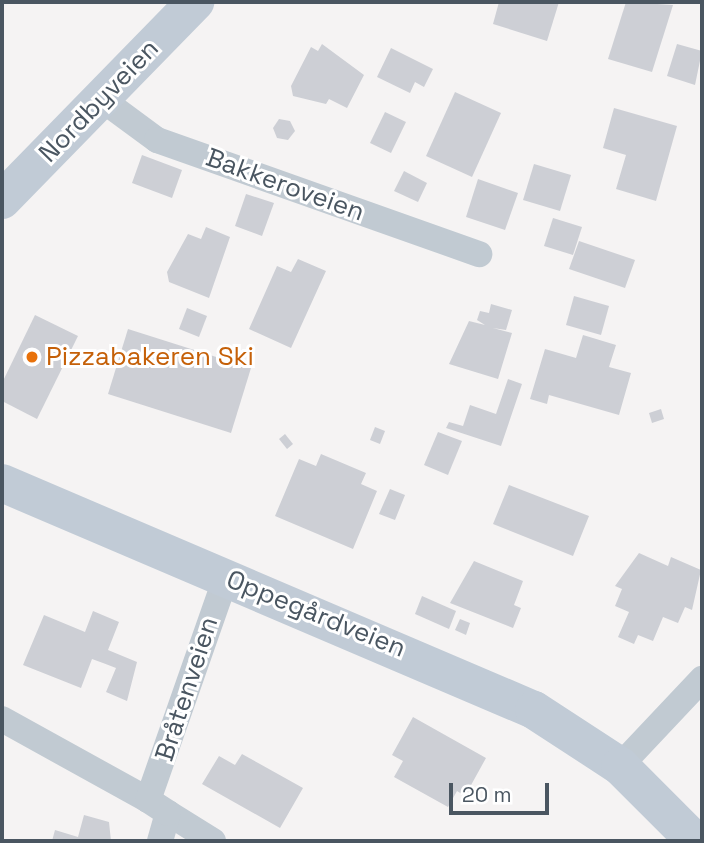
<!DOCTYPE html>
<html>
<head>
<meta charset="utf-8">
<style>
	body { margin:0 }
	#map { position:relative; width:704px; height:843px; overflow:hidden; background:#f5f3f3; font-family:"Space Grotesk",sans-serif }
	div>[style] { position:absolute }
	.building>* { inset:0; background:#cdcfd5 }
	.minor>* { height:26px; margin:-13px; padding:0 13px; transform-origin:13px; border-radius:13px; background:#c1cad2 }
	.secondary>* { height:38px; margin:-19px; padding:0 19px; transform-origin:19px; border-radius:19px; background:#c1cbd6 }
	.dots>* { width:19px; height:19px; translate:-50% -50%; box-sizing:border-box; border:4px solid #fff; border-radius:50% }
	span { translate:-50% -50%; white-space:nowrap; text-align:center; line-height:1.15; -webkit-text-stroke:6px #fff; paint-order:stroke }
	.street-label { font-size:26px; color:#4a5661 }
	.food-label { font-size:26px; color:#c56008 }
	.left { translate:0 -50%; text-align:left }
	.frame { position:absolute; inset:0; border:4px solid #4a5661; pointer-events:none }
	.scale { position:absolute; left:449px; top:783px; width:100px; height:32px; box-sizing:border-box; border:4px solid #4a5661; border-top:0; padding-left:9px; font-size:21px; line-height:24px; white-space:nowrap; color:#4a5661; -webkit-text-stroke:5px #fff; paint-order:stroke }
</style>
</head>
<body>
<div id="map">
	<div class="building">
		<div style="clip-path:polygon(499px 2px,559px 2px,547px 41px,493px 24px)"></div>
		<div style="clip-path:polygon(626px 2px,673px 5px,652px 72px,608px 59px)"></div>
		<div style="clip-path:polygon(322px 44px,364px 75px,347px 108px,329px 99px,326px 104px,293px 96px,291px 86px,311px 47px,318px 51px)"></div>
		<div style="clip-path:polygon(677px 44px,702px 51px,695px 85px,667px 76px)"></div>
		<div style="clip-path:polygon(391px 48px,433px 69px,424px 87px,415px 82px,410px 93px,377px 77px)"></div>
		<div style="clip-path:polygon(455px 92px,501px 113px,472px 177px,426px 156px)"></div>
		<div style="clip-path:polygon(614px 108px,677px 126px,656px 201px,616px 189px,626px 155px,603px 148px)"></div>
		<div style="clip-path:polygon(385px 112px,406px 122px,391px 153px,370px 143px)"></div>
		<div style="clip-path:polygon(279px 119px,290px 121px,295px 131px,288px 140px,277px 138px,273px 128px)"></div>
		<div style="clip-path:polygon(142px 155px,182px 170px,172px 198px,132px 183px)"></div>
		<div style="clip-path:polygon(534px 164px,571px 175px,560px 211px,523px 200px)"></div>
		<div style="clip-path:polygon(404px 171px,427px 183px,418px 202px,394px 191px)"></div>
		<div style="clip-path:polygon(478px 179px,518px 193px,505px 230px,466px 217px)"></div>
		<div style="clip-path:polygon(246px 194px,274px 203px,262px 236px,235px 226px)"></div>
		<div style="clip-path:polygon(553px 218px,582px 227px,573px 255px,544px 246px)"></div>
		<div style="clip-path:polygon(206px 227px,230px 237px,209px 298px,169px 282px,167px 272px,188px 234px,201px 239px)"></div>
		<div style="clip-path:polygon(579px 241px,635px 260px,625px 288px,569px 269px)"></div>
		<div style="clip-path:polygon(298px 259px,326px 271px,291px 348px,249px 329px,277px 266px,291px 272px)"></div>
		<div style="clip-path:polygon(574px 296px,609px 306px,601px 335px,566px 325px)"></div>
		<div style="clip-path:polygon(491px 304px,512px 310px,506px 330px,493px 328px,512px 333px,498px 379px,449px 364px,469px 321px,485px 325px,477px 320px,480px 311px,489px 313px)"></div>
		<div style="clip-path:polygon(187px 308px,207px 316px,199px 337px,179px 329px)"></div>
		<div style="clip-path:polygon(35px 315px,78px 336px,37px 419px,2px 401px,2px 383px)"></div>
		<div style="clip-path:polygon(128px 329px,251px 368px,231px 433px,108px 394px)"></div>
		<div style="clip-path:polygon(583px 335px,616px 345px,609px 367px,631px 373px,619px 415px,549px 395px,547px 404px,530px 399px,545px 349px,576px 358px)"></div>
		<div style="clip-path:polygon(508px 379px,522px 384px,501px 446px,446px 428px,449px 422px,463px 426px,470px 405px,496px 414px)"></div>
		<div style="clip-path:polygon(661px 409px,664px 419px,652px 423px,649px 413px)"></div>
		<div style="clip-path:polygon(375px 427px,385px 431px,380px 444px,370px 440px)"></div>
		<div style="clip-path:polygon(438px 432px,462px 441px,448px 475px,424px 465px)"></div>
		<div style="clip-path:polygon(285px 434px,293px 444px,287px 449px,279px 439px)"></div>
		<div style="clip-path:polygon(321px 454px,366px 473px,361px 484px,377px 491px,353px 549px,275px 516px,299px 459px,316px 466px)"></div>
		<div style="clip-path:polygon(509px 485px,589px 516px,573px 556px,493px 524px)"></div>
		<div style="clip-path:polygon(390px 489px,405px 495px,395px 520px,379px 514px)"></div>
		<div style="clip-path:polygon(639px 553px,668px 566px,671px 557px,701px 570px,692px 610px,685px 607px,678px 623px,663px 617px,653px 641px,638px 635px,634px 644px,618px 637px,629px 612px,615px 606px,622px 589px,615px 586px)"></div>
		<div style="clip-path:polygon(474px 561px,523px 581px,514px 605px,521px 608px,513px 628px,450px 603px)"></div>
		<div style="clip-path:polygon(422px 596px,456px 611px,449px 629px,415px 614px)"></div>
		<div style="clip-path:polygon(93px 611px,119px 622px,108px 650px,137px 662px,127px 701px,106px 692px,116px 668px,103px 663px,92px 659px,81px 688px,23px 665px,44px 615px,85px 632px)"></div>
		<div style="clip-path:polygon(460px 619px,470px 623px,466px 635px,455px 630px)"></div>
		<div style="clip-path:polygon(413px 717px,486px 758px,465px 796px,457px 791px,448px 807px,394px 777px,403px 761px,392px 755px)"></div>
		<div style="clip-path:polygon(242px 754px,303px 788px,280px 828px,202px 784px,219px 756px,235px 765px)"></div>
		<div style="clip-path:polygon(84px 815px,109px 822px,111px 841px,52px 841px,55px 830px,78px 837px)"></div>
	</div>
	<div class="minor">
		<div style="left:100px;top:98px;width:71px;rotate:36.4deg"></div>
		<div style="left:157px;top:140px;width:342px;rotate:19.5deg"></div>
		<div style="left:2px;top:719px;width:167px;rotate:29deg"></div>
		<div style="left:620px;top:766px;width:120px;rotate:-46.7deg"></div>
		<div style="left:168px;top:813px;width:53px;rotate:31.9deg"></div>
		<div style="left:160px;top:841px;width:29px;rotate:-74deg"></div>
		<div style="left:168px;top:813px;width:24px;rotate:-147deg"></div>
		<div style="left:148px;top:800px;width:236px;rotate:-70.7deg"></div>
	</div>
	<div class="secondary">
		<div style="left:2px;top:200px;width:277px;rotate:-45.7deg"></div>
		<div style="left:2px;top:483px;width:578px;rotate:23.11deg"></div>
		<div style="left:534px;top:710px;width:103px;rotate:33.1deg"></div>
		<div style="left:620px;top:766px;width:106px;rotate:45deg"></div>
	</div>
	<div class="dots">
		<div style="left:32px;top:357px;background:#e8710a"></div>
	</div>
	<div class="street-label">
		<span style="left:99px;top:101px;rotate:-46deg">Nordbyveien</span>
		<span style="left:285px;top:185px;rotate:20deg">Bakkeroveien</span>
		<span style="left:316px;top:614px;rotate:22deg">Oppegårdveien</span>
		<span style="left:187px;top:689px;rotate:-72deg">Bråtenveien</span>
	</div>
	<div class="food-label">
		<span class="left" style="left:46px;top:357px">Pizzabakeren Ski</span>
	</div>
	<div class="frame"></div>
	<div class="scale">20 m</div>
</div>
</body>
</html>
